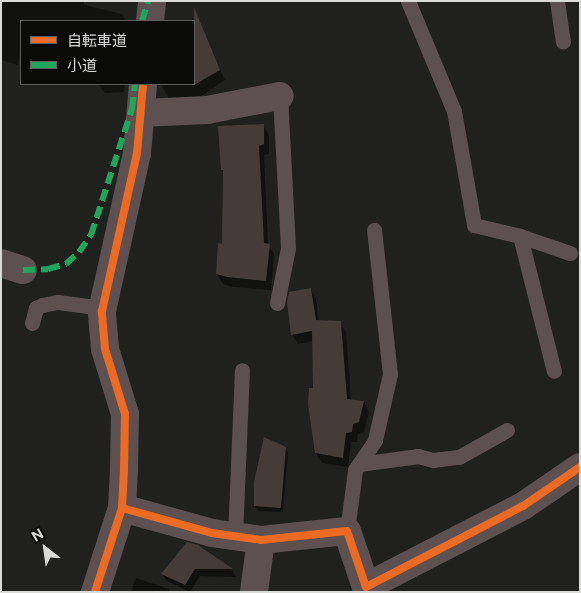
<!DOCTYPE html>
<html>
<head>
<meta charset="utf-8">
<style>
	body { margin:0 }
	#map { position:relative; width:581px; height:593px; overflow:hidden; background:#20201f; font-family:"Public Sans","Noto Sans JP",sans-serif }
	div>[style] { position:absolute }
	.shadow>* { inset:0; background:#0007 }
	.building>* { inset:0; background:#453c37 }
	.lane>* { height:15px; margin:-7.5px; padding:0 7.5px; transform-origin:7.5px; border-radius:7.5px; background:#5d5051 }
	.street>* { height:28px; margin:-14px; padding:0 14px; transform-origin:14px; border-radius:14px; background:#5d5051 }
	.quiet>* { height:6px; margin-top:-3px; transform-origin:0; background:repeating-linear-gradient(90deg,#20a55d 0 12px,transparent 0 18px) }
	.cycleway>* { height:8px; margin:-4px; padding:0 4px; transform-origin:4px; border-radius:4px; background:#ed6a23 }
	span { translate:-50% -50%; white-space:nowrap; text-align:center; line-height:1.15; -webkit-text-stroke:4px #0a0a09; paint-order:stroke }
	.frame { position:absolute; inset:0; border:2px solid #dadad9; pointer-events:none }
	.legend { position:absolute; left:20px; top:20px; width:175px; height:65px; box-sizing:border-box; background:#0a0a09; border:1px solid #5d5d5c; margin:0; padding:6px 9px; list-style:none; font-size:15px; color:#dadad9 }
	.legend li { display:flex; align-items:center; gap:10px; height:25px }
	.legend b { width:25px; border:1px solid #5d5d5c }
	.north { position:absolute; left:20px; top:523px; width:50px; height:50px; -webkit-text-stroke:4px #0a0a09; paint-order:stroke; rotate:330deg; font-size:14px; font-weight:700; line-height:20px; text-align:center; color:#dadad9 }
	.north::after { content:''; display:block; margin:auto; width:18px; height:22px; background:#dadad9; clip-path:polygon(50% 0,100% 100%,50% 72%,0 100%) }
</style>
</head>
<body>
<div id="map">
	<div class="shadow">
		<div style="clip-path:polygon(1px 1px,84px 1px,84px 5px,122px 14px,126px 21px,21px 21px,21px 48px,18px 65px,1px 60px)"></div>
		<div style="clip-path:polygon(204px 35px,225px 80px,188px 105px,170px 101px,161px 84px,194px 84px,194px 41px)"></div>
		<div style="clip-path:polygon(98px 84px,125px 84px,124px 92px,105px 93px)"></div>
		<div style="clip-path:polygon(263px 125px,269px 135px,269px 154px,264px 155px,268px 245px,274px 254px,271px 290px,233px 287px,223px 284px,217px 274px,223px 245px,224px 173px,222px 170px)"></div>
		<div style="clip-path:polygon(311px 290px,316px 299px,319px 321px,340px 322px,346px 332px,351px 401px,364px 402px,369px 412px,364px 432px,358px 434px,357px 442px,351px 442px,348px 467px,322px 463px,316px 453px,313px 341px,298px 344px,292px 334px)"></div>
		<div style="clip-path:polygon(285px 448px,288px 453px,283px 512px,258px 511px,255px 506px,255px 482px)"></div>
		<div style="clip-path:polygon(197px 546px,232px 570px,236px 577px,200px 576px,190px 592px,167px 581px,162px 574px)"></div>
		<div style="clip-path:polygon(136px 578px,169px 589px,170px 592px,131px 592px)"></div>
	</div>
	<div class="building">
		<div style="clip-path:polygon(194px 7px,220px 70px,194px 85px)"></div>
		<div style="clip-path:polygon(264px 124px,264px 144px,259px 146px,264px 243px,270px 244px,266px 281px,227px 277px,216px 274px,218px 243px,222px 244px,223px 170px,221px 170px,218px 126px)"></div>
		<div style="clip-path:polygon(311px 288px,316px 320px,341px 321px,347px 399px,364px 401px,359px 422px,353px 424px,352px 432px,346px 433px,343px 458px,315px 453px,308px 404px,309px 388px,313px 388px,312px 331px,291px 335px,287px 302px,289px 292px)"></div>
		<div style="clip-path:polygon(264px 437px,286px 447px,281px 508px,254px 506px,254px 482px)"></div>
		<div style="clip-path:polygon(187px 542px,198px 545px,233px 569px,195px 569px,185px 585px,161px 574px)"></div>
	</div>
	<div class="lane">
		<div style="left:408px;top:1px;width:119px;rotate:67.3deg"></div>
		<div style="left:454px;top:111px;width:116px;rotate:80deg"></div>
		<div style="left:474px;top:225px;width:47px;rotate:13.4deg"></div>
		<div style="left:520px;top:236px;width:139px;rotate:75.9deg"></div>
		<div style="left:557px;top:1px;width:41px;rotate:81.7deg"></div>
		<div style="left:520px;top:236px;width:53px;rotate:18.8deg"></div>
		<div style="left:277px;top:303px;width:56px;rotate:-78.7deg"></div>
		<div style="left:288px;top:248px;width:152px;rotate:-93deg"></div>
		<div style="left:32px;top:323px;width:16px;rotate:-75deg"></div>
		<div style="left:36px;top:308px;width:7px;rotate:-27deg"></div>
		<div style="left:42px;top:305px;width:16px;rotate:-11deg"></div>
		<div style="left:58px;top:302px;width:45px;rotate:7.6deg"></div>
		<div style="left:359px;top:464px;width:60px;rotate:-7.7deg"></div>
		<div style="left:418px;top:456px;width:16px;rotate:15deg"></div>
		<div style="left:433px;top:460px;width:26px;rotate:-7deg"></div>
		<div style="left:459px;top:457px;width:55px;rotate:-29.4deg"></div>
		<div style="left:347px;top:531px;width:62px;rotate:-82.5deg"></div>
		<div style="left:355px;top:470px;width:36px;rotate:-56deg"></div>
		<div style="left:375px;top:440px;width:68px;rotate:-77.2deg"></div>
		<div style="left:390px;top:374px;width:145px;rotate:-96.3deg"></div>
		<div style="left:235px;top:536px;width:166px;rotate:-87.6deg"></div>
	</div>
	<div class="street">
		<div style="left:150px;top:21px;width:20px;rotate:-84deg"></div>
		<div style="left:141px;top:113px;width:66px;rotate:-2.6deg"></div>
		<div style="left:207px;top:110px;width:74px;rotate:-10.9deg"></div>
		<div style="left:1px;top:263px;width:23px;rotate:18deg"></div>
		<div style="left:122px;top:508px;width:93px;rotate:15.5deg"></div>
		<div style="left:212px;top:533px;width:49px;rotate:8.1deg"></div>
		<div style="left:261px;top:540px;width:86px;rotate:-6deg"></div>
		<div style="left:347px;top:531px;width:59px;rotate:71.3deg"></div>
		<div style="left:366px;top:587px;width:177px;rotate:-27.3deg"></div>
		<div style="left:523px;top:506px;width:69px;rotate:-34.4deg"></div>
		<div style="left:95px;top:592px;width:88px;rotate:-72.2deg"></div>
		<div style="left:122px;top:508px;width:39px;rotate:-87deg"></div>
		<div style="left:124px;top:469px;width:55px;rotate:-89deg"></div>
		<div style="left:125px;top:414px;width:68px;rotate:-107.1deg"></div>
		<div style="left:105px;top:349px;width:38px;rotate:-95deg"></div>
		<div style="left:102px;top:311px;width:162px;rotate:-77.5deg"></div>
		<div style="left:137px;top:153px;width:69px;rotate:-85deg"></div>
		<div style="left:254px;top:592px;width:52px;rotate:-82.3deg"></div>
	</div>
	<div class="quiet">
		<div style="left:142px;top:21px;width:21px;rotate:-73deg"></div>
		<div style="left:23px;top:270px;width:25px;rotate:-2deg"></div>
		<div style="left:48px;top:269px;width:19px;rotate:-16deg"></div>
		<div style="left:66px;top:264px;width:18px;rotate:-43deg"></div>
		<div style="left:79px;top:252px;width:21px;rotate:-55deg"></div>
		<div style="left:91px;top:235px;width:133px;rotate:-72deg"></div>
		<div style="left:132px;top:109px;width:25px;rotate:-83deg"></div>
	</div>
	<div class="cycleway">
		<div style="left:122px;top:508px;width:93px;rotate:15.5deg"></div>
		<div style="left:212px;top:533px;width:49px;rotate:8.1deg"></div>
		<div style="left:261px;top:540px;width:86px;rotate:-6deg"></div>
		<div style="left:347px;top:531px;width:59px;rotate:71.3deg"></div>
		<div style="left:366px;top:587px;width:177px;rotate:-27.3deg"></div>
		<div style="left:523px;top:506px;width:69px;rotate:-34.4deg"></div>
		<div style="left:95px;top:592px;width:88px;rotate:-72.2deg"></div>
		<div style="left:122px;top:508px;width:39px;rotate:-87deg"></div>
		<div style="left:124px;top:469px;width:55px;rotate:-89deg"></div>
		<div style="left:125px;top:414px;width:68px;rotate:-107.1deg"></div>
		<div style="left:105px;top:349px;width:38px;rotate:-95deg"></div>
		<div style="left:102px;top:311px;width:162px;rotate:-77.5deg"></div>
		<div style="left:137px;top:153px;width:69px;rotate:-85deg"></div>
	</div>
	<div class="frame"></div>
	<ul class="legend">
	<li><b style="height:6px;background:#ed6a23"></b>自転車道</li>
	<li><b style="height:6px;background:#20a55d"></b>小道</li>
	</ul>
	<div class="north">N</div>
</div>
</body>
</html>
